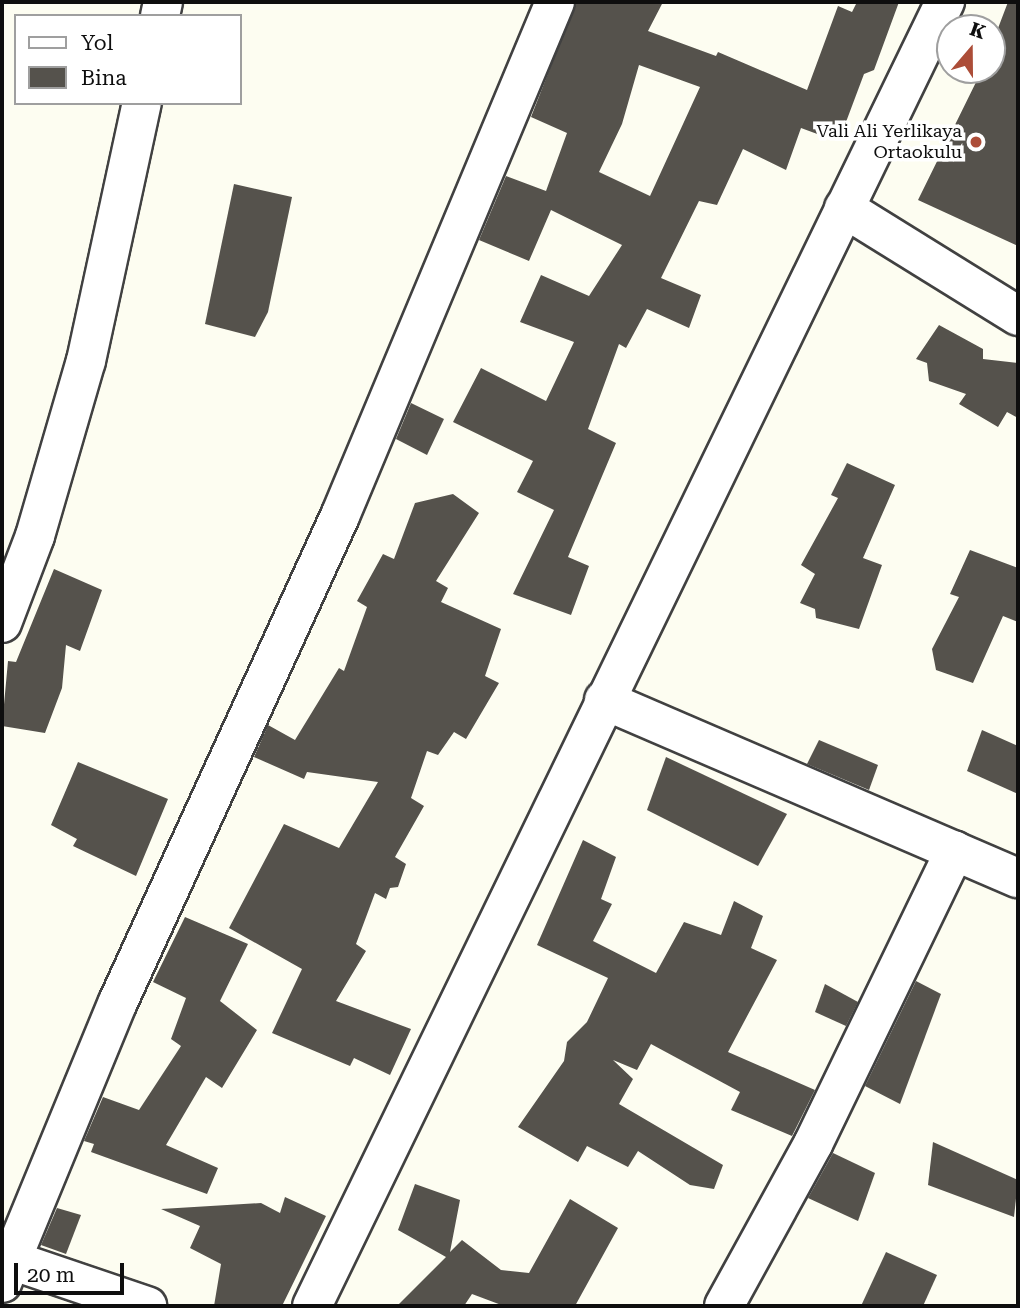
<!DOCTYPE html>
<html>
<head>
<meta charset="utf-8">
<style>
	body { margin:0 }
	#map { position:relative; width:1020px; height:1308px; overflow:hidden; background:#fdfdf1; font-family:"Roboto Serif",serif }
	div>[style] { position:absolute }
	.building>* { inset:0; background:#55524c }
	.roads { filter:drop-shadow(2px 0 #414141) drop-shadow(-2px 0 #414141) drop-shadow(0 2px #414141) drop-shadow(0 -2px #414141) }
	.minor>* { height:38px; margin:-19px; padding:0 19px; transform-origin:19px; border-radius:19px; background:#fff }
	.dots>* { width:19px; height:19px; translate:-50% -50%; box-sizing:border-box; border:4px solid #fff; border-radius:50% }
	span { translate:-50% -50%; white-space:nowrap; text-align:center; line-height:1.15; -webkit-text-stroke:7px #fff; paint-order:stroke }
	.poi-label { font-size:18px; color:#0e0e0e }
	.right { translate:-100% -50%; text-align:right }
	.frame { position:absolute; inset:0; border:4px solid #0e0e0e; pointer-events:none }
	.legend { position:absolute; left:14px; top:14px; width:228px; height:91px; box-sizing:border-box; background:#fff; border:2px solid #9f9f9f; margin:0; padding:9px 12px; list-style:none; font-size:21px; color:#0e0e0e }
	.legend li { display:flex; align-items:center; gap:14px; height:35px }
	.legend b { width:35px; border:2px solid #9f9f9f }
	.north { position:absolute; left:936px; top:14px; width:70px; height:70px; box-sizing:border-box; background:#fff; border:2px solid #9f9f9f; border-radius:50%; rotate:20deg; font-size:19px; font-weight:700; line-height:28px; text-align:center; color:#0e0e0e }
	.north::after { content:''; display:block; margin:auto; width:24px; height:32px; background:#ac4d38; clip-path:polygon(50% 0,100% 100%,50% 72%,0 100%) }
	.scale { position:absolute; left:14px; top:1263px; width:110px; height:32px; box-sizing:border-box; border:4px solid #0e0e0e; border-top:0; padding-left:9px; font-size:21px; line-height:24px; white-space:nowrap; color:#0e0e0e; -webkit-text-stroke:5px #fff; paint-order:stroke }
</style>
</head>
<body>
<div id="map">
	<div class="building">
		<div style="clip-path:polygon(evenodd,576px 2px,663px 2px,648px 31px,716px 56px,718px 52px,807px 90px,838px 6px,852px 12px,857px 2px,899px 2px,874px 70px,864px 74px,843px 130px,824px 123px,820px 135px,801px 128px,786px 170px,743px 149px,717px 205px,699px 201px,661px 278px,701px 295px,689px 328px,647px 309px,626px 348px,619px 344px,588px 429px,616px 443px,568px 557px,589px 566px,571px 615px,513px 594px,554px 510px,517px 492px,533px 461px,453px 422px,481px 368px,546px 401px,574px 342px,520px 322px,541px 275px,589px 296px,622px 245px,551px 210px,529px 261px,479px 240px,506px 176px,546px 191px,567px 133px,531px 117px,576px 2px,639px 65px,700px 87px,650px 196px,599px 172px,622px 124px,639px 65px)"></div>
		<div style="clip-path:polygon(1008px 2px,1018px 2px,1018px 246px,918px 200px,982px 70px,992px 70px,992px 44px)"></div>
		<div style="clip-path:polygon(234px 184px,292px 197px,268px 312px,255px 337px,205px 324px)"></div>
		<div style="clip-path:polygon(939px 325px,983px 349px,983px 359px,1018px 363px,1018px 418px,1007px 412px,998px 427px,959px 404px,966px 394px,929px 381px,927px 363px,916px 359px)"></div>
		<div style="clip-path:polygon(411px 403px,444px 419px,427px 455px,396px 439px)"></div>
		<div style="clip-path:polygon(847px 463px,895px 485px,863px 558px,882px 565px,859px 629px,816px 618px,815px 609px,800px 603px,815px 574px,801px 565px,838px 498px,831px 495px)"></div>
		<div style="clip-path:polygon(453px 494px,479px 513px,436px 581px,448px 588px,441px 602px,501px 629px,485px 676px,499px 683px,466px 739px,454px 732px,438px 755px,427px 751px,411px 798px,424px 806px,395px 857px,406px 864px,398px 887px,390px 888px,386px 899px,375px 893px,356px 944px,366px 951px,336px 1001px,411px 1029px,390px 1075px,354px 1058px,350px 1066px,272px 1033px,302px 969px,229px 928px,284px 824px,339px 848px,378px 782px,307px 772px,304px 779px,254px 757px,268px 725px,295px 740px,339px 668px,344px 671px,367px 607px,357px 601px,383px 554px,394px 559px,415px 503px)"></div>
		<div style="clip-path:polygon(970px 550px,1018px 568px,1018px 622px,1003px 616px,973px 683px,936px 670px,932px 649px,959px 597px,950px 594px)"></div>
		<div style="clip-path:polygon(54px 569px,102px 590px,80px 651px,66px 645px,62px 688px,45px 733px,2px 726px,8px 661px,16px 662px)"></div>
		<div style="clip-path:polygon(982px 730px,1018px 746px,1018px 794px,967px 771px)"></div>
		<div style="clip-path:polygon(819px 740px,878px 765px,869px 790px,807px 764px)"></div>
		<div style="clip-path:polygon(666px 757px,787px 814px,758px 866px,647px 810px)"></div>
		<div style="clip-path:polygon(78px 762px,168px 799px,136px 876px,73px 846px,77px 839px,51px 825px)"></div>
		<div style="clip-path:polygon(583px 840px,616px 857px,601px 899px,612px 904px,593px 941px,656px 973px,684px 922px,721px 935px,734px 901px,763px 916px,751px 948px,777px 960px,728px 1052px,815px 1090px,792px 1136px,731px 1110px,740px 1092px,651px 1044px,637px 1070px,613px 1060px,633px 1079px,619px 1104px,723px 1165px,714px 1189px,690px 1185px,638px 1151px,628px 1167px,587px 1146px,578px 1162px,518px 1127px,564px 1061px,567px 1042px,587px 1022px,608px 978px,537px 945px)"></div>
		<div style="clip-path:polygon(185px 917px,248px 944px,220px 1001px,257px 1030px,222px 1088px,206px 1077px,166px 1145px,218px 1168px,207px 1194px,91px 1152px,94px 1144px,84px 1141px,103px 1097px,139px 1110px,181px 1046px,171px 1039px,186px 998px,153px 982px)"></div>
		<div style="clip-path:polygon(916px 981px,941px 994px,900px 1104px,865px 1086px)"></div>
		<div style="clip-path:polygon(825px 984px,858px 1002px,846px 1026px,815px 1012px)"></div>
		<div style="clip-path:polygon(933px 1142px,1018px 1180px,1014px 1217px,928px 1185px)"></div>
		<div style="clip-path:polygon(833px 1153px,875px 1173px,858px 1221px,808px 1198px)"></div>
		<div style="clip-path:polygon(415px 1184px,460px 1200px,450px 1252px,462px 1240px,501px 1270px,529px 1273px,570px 1199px,618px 1228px,575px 1306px,504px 1306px,472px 1294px,464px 1306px,397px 1306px,446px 1257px,398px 1230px)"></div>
		<div style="clip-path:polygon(285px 1197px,326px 1216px,282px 1306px,214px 1306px,221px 1264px,190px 1248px,200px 1226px,161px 1209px,261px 1203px,280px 1213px)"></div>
		<div style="clip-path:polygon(57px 1208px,81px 1215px,66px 1254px,41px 1245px)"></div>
		<div style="clip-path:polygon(886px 1252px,937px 1275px,923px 1306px,861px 1306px)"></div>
	</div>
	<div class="roads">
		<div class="minor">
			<div style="left:160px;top:16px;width:14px;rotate:-78deg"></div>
			<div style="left:844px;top:208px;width:205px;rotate:31.8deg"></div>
			<div style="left:2px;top:623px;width:93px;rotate:-69.2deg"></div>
			<div style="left:35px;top:536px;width:182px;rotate:-73.8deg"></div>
			<div style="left:86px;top:361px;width:264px;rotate:-77.8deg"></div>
			<div style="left:604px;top:700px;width:451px;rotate:23.3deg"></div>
			<div style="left:11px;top:1260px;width:144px;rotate:18.7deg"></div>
			<div style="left:2px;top:1283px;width:304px;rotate:-67.6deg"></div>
			<div style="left:118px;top:1002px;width:534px;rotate:-65.45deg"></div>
			<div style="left:340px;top:516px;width:557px;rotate:-67.3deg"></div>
			<div style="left:312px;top:1306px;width:1450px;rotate:-64.11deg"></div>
			<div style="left:724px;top:1306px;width:185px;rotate:-61.2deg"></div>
			<div style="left:813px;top:1144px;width:326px;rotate:-64.2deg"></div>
		</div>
	</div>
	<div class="dots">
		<div style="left:976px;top:142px;background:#ac4d38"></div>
	</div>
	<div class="poi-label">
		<span class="right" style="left:962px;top:142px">Vali Ali Yerlikaya<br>Ortaokulu</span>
	</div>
	<div class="frame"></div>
	<ul class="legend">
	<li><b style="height:9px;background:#fff"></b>Yol</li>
	<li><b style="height:19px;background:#55524c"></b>Bina</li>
	</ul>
	<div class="north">K</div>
	<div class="scale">20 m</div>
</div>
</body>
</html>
